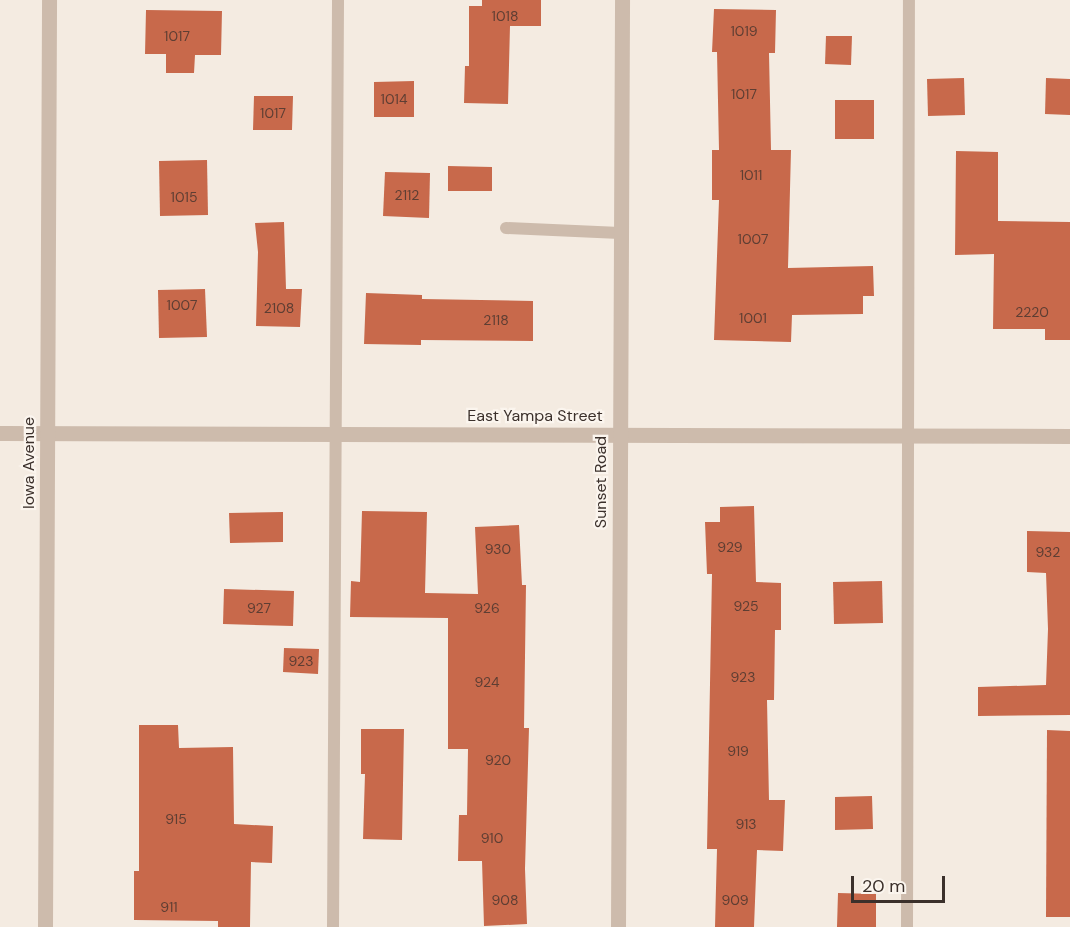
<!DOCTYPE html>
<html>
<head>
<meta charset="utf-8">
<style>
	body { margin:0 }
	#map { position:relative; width:1070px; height:927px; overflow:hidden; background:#f4ebe1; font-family:"DM Sans",sans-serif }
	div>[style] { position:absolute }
	.building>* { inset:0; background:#c8694b }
	.lane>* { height:12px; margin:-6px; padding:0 6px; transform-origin:6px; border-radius:6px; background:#cdbbac }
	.street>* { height:15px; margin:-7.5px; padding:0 7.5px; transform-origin:7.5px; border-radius:7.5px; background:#cdbbac }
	span { translate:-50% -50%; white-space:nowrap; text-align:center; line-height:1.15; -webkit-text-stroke:4.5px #fbf5ee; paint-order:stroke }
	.number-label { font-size:14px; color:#5e3e33 }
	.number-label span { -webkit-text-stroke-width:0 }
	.street-label { font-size:16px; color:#3b302b }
	.scale { position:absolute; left:851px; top:876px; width:94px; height:27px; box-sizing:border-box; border:3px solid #3b302b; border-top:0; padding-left:8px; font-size:18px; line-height:21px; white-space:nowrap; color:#3b302b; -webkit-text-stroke:4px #fbf5ee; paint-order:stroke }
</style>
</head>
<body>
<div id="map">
	<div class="building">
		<div style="clip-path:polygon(482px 0,541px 0,541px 26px,510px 26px,508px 104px,464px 103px,465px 66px,469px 66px,469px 6px,482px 6px)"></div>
		<div style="clip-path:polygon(714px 9px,776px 10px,775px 53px,769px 53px,771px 150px,791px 150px,788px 268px,873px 266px,874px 296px,863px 296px,863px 314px,792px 315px,791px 342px,714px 340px,719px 200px,712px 200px,712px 150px,719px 150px,717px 52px,712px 52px)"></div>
		<div style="clip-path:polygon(146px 10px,222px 11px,221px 55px,195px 55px,194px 73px,166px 73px,166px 54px,145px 54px)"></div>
		<div style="clip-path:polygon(826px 36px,852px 36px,851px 65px,825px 64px)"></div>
		<div style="clip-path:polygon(964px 78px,965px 115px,928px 116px,927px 79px)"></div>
		<div style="clip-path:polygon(1046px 78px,1070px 79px,1070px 115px,1045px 114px)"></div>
		<div style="clip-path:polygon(414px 81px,414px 117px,374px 117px,374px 82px)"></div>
		<div style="clip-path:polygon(254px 96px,293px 96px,292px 130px,253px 130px)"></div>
		<div style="clip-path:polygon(835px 100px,874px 100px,874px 139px,835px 139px)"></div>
		<div style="clip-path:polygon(956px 151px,998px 152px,998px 221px,1070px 222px,1070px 340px,1045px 340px,1045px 329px,993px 329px,994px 254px,955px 255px)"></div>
		<div style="clip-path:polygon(207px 160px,208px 215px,160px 216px,159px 161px)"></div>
		<div style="clip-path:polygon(448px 166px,492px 167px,492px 191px,448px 191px)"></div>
		<div style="clip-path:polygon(385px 172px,430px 173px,429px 218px,383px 216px)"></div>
		<div style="clip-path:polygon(284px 222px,286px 289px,302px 289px,300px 327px,256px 326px,258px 252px,255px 223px)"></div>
		<div style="clip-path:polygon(205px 289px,207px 337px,159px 338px,158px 290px)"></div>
		<div style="clip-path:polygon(366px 293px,422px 295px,422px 299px,533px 301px,533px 341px,421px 340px,421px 345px,364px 344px)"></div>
		<div style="clip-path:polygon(754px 506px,756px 582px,781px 583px,781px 630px,775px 630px,774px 700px,767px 700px,769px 800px,785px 800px,783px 851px,757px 850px,754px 927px,715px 927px,717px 849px,707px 849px,712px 574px,707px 574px,705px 522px,720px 522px,720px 507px)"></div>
		<div style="clip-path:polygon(362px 511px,427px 512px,425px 593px,478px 594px,475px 527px,519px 525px,522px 585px,526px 585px,524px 728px,529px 728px,525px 869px,527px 924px,484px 926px,482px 861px,458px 861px,459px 815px,467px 815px,468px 749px,448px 749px,448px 618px,350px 617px,351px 581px,360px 582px)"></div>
		<div style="clip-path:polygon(283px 512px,283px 542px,230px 543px,229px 513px)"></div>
		<div style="clip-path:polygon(1027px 531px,1070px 532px,1070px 715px,978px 716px,978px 687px,1046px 685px,1048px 629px,1046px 573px,1027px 572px)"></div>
		<div style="clip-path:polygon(882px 581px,883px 623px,834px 624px,833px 582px)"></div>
		<div style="clip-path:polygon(224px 589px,294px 591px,293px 626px,223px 624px)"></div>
		<div style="clip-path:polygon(284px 648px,319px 649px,318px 674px,283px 672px)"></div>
		<div style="clip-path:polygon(139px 725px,178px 725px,179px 748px,233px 747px,234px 824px,273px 826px,272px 863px,251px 862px,250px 927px,218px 927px,218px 921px,134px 920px,134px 871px,139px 871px)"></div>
		<div style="clip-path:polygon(361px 729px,404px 729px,402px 840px,363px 839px,365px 774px,361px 774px)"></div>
		<div style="clip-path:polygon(1047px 730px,1070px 731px,1070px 917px,1046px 917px)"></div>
		<div style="clip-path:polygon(872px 796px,873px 829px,835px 830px,835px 797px)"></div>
		<div style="clip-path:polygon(838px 893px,876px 894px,876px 927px,837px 927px)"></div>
	</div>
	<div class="lane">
		<div style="left:506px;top:228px;width:114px;rotate:2.5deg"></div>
		<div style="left:333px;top:927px;width:927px;rotate:-89.69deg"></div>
		<div style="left:907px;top:927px;width:927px;rotate:-89.88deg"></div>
	</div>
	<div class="street">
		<div style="left:0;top:433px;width:1070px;rotate:0.16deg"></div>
		<div style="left:45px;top:927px;width:927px;rotate:-89.75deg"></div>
		<div style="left:618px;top:927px;width:927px;rotate:-89.75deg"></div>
	</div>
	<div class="number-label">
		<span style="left:505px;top:16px">1018</span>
		<span style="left:744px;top:31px">1019</span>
		<span style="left:177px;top:36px">1017</span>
		<span style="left:744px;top:94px">1017</span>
		<span style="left:394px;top:99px">1014</span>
		<span style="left:273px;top:113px">1017</span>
		<span style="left:751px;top:175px">1011</span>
		<span style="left:407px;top:195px">2112</span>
		<span style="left:184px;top:197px">1015</span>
		<span style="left:753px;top:239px">1007</span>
		<span style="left:182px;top:305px">1007</span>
		<span style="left:279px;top:308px">2108</span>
		<span style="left:1032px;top:312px">2220</span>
		<span style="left:753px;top:318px">1001</span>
		<span style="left:496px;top:320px">2118</span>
		<span style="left:730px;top:547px">929</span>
		<span style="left:498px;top:549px">930</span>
		<span style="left:1048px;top:552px">932</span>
		<span style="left:746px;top:606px">925</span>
		<span style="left:259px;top:608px">927</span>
		<span style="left:487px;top:608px">926</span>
		<span style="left:301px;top:661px">923</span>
		<span style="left:743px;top:677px">923</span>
		<span style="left:487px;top:682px">924</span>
		<span style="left:738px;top:751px">919</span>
		<span style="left:498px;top:760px">920</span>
		<span style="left:176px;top:819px">915</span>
		<span style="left:746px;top:824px">913</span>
		<span style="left:492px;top:838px">910</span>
		<span style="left:505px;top:900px">908</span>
		<span style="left:735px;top:900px">909</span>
		<span style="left:169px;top:907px">911</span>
	</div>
	<div class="street-label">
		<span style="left:535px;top:416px">East Yampa Street</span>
		<span style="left:29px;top:463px;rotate:-90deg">Iowa Avenue</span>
		<span style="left:601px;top:482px;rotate:-90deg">Sunset Road</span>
	</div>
	<div class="scale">20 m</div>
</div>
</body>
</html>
